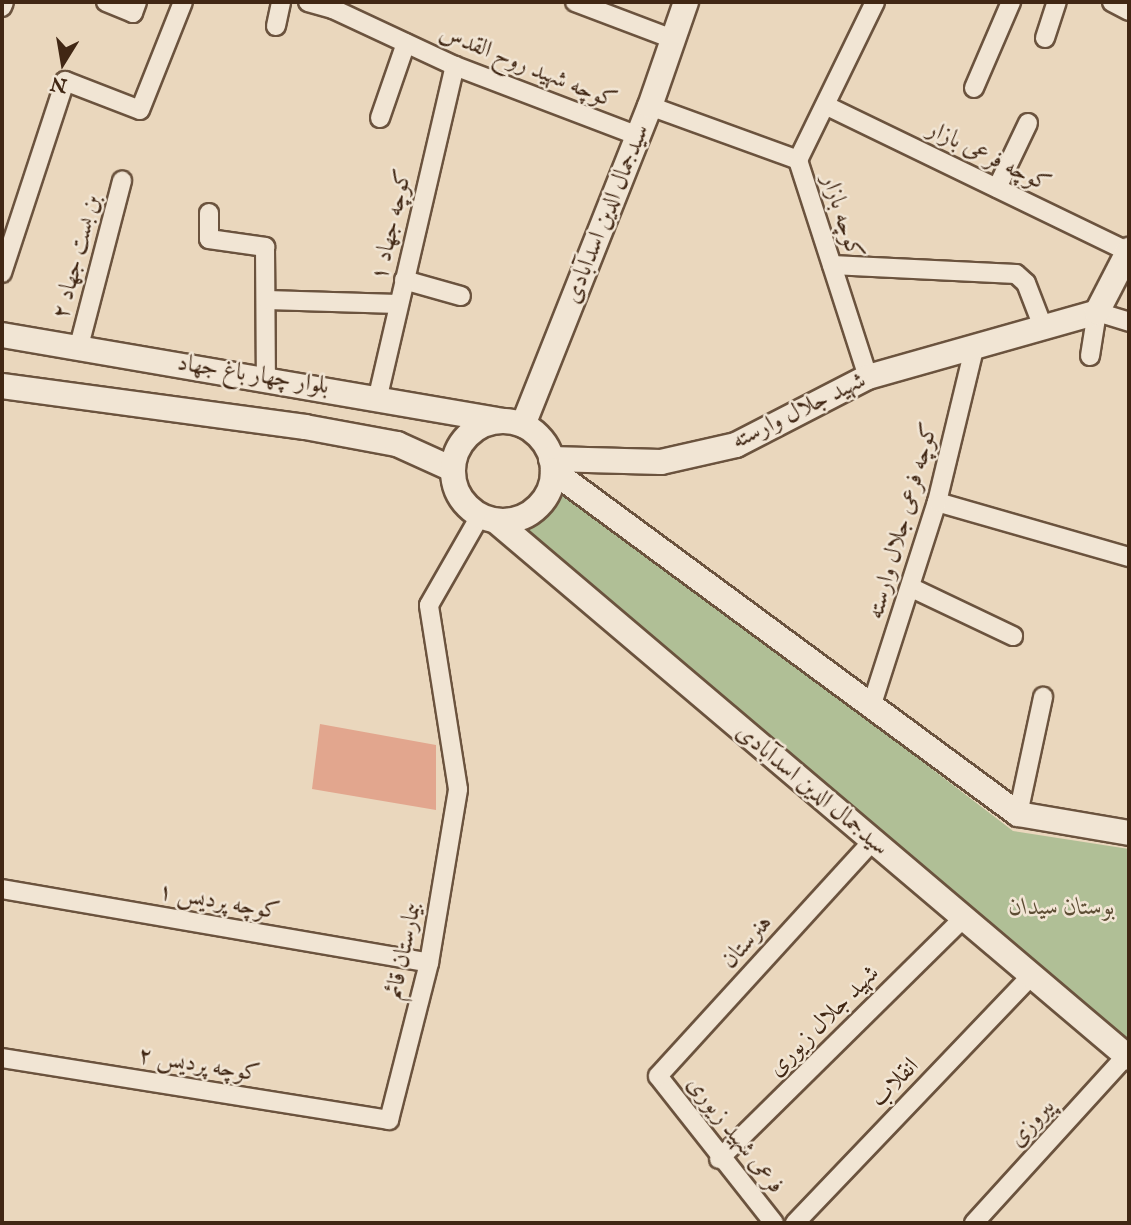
<!DOCTYPE html>
<html>
<head>
<meta charset="utf-8">
<style>
	body { margin:0 }
	#map { position:relative; width:1131px; height:1225px; overflow:hidden; background:#ead7bd; font-family:"IM FELL English",Amiri,serif }
	div>[style] { position:absolute }
	.green>* { inset:0; background:#b0bf96 }
	.building>* { inset:0; background:#e2a68e }
	.roads { filter:drop-shadow(2px 0 #6b533e) drop-shadow(-2px 0 #6b533e) drop-shadow(0 2px #6b533e) drop-shadow(0 -2px #6b533e) }
	.street>* { height:18px; margin:-9px; padding:0 9px; transform-origin:9px; border-radius:9px; background:#f1e5d4 }
	.secondary>* { height:24px; margin:-12px; padding:0 12px; transform-origin:12px; border-radius:12px; background:#f1e5d4 }
	.secondary>.ring { margin:-12px; padding:0; box-sizing:content-box; background:none; border:24px solid #f1e5d4; border-radius:50% }
	span { translate:-50% -50%; white-space:nowrap; text-align:center; line-height:1.15; -webkit-text-stroke:5px #f1e5d4; paint-order:stroke }
	.street-label { font-size:24px; color:#412714 }
	.park-label { font-size:24px; color:#5d4d34; font-style:italic }
	.frame { position:absolute; inset:0; border:4px solid #412714; pointer-events:none }
	.north { position:absolute; left:28px; top:28px; width:70px; height:70px; -webkit-text-stroke:5px #f1e5d4; paint-order:stroke; rotate:191deg; font-size:19px; font-weight:700; line-height:28px; text-align:center; color:#412714 }
	.north::after { content:''; display:block; margin:auto; width:24px; height:32px; background:#412714; clip-path:polygon(50% 0,100% 100%,50% 72%,0 100%) }
</style>
</head>
<body>
<div id="map">
	<div class="green">
		<div style="clip-path:polygon(561px 485px,1013px 831px,1129px 849px,1129px 1041px,513px 529px,539px 519px)"></div>
	</div>
	<div class="building">
		<div style="clip-path:polygon(320px 724px,436px 745px,436px 810px,312px 789px)"></div>
	</div>
	<div class="roads">
		<div class="street">
			<div style="left:106px;top:2px;width:29px;rotate:22deg"></div>
			<div style="left:133px;top:13px;width:12px;rotate:-70deg"></div>
			<div style="left:308px;top:2px;width:26px;rotate:16deg"></div>
			<div style="left:335px;top:2px;width:7px;rotate:106deg"></div>
			<div style="left:333px;top:9px;width:135px;rotate:25deg"></div>
			<div style="left:455px;top:66px;width:196px;rotate:20.9deg"></div>
			<div style="left:575px;top:2px;width:105px;rotate:20.7deg"></div>
			<div style="left:1112px;top:2px;width:19px;rotate:28deg"></div>
			<div style="left:2px;top:7px;width:5px;rotate:-68deg"></div>
			<div style="left:276px;top:26px;width:25px;rotate:-78deg"></div>
			<div style="left:1045px;top:38px;width:38px;rotate:-72deg"></div>
			<div style="left:974px;top:88px;width:94px;rotate:-66.7deg"></div>
			<div style="left:650px;top:106px;width:158px;rotate:20deg"></div>
			<div style="left:827px;top:106px;width:335px;rotate:25.8deg"></div>
			<div style="left:380px;top:118px;width:79px;rotate:-70.9deg"></div>
			<div style="left:997px;top:188px;width:72px;rotate:-64.5deg"></div>
			<div style="left:209px;top:213px;width:26px;rotate:90deg"></div>
			<div style="left:209px;top:239px;width:57px;rotate:8.1deg"></div>
			<div style="left:265px;top:247px;width:130px;rotate:89.6deg"></div>
			<div style="left:832px;top:265px;width:184px;rotate:2.8deg"></div>
			<div style="left:1016px;top:274px;width:13px;rotate:42deg"></div>
			<div style="left:1026px;top:283px;width:47px;rotate:68.9deg"></div>
			<div style="left:2px;top:273px;width:202px;rotate:-71.8deg"></div>
			<div style="left:65px;top:81px;width:80px;rotate:21.1deg"></div>
			<div style="left:140px;top:110px;width:116px;rotate:-68.3deg"></div>
			<div style="left:404px;top:280px;width:59px;rotate:15.7deg"></div>
			<div style="left:267px;top:300px;width:131px;rotate:1.7deg"></div>
			<div style="left:79px;top:346px;width:171px;rotate:-75.4deg"></div>
			<div style="left:1090px;top:356px;width:45px;rotate:-81deg"></div>
			<div style="left:1097px;top:312px;width:34px;rotate:17deg"></div>
			<div style="left:868px;top:377px;width:228px;rotate:-107.9deg"></div>
			<div style="left:798px;top:160px;width:176px;rotate:-64deg"></div>
			<div style="left:378px;top:396px;width:339px;rotate:-76.9deg"></div>
			<div style="left:937px;top:502px;width:200px;rotate:16deg"></div>
			<div style="left:912px;top:588px;width:112px;rotate:25.4deg"></div>
			<div style="left:872px;top:704px;width:212px;rotate:-72.2deg"></div>
			<div style="left:937px;top:502px;width:157px;rotate:-76.4deg"></div>
			<div style="left:1018px;top:814px;width:120px;rotate:-77.9deg"></div>
			<div style="left:2px;top:889px;width:433px;rotate:9.8deg"></div>
			<div style="left:2px;top:1058px;width:392px;rotate:9.1deg"></div>
			<div style="left:389px;top:1120px;width:162px;rotate:-75.7deg"></div>
			<div style="left:429px;top:963px;width:176px;rotate:-80.5deg"></div>
			<div style="left:458px;top:789px;width:186px;rotate:-99deg"></div>
			<div style="left:429px;top:605px;width:103px;rotate:-60.2deg"></div>
			<div style="left:719px;top:1159px;width:342px;rotate:-44.6deg"></div>
			<div style="left:774px;top:1223px;width:187px;rotate:-128.3deg"></div>
			<div style="left:658px;top:1076px;width:317px;rotate:-47.6deg"></div>
			<div style="left:795px;top:1223px;width:342px;rotate:-46.3deg"></div>
			<div style="left:974px;top:1223px;width:226px;rotate:-47.7deg"></div>
		</div>
		<div class="secondary">
			<div style="left:2px;top:335px;width:508px;rotate:9.74deg"></div>
			<div style="left:2px;top:386px;width:306px;rotate:7.7deg"></div>
			<div style="left:305px;top:427px;width:94px;rotate:10.5deg"></div>
			<div style="left:397px;top:444px;width:60px;rotate:24.4deg"></div>
			<div class="ring" style="left:453px;top:421px;width:76px;height:76px"></div>
			<div style="left:523px;top:425px;width:343px;rotate:-68.3deg"></div>
			<div style="left:650px;top:106px;width:110px;rotate:-70.9deg"></div>
			<div style="left:551px;top:459px;width:110px;rotate:1.6deg"></div>
			<div style="left:661px;top:462px;width:77px;rotate:-12.8deg"></div>
			<div style="left:736px;top:445px;width:148px;rotate:-27.3deg"></div>
			<div style="left:868px;top:377px;width:238px;rotate:-15.8deg"></div>
			<div style="left:1097px;top:312px;width:70px;rotate:-62.7deg"></div>
			<div style="left:553px;top:471px;width:578px;rotate:36.41deg"></div>
			<div style="left:1018px;top:814px;width:113px;rotate:9.7deg"></div>
			<div style="left:496px;top:521px;width:830px;rotate:40.31deg"></div>
		</div>
	</div>
	<div class="street-label">
		<span style="left:528px;top:67px;rotate:22deg">کوچه شهید روح القدس</span>
		<span style="left:989px;top:157px;rotate:26deg">کوچه فرعی بازار</span>
		<span style="left:607px;top:214px;rotate:-68deg">سیدجمال الدین اسدآبادی</span>
		<span style="left:842px;top:217px;rotate:72deg">کوچه بازار</span>
		<span style="left:392px;top:225px;rotate:-77deg">کوچه جهاد ۱</span>
		<span style="left:77px;top:257px;rotate:-75deg">بن بست جهاد ۲</span>
		<span style="left:253px;top:375px;rotate:9deg">بلوار چهار باغ جهاد</span>
		<span style="left:799px;top:411px;rotate:-26deg">شهید جلال وارسته</span>
		<span style="left:903px;top:521px;rotate:-74deg">کوچه فرعی جلال وارسته</span>
		<span style="left:812px;top:790px;rotate:40deg">سیدجمال الدین اسدآبادی</span>
		<span style="left:219px;top:902px;rotate:10deg">کوچه پردیس ۱</span>
		<span style="left:747px;top:942px;rotate:-48deg">هنرستان</span>
		<span style="left:404px;top:951px;rotate:-78deg">بیمارستان قائم</span>
		<span style="left:824px;top:1021px;rotate:-45deg">شهید جلال زیوری</span>
		<span style="left:199px;top:1065px;rotate:9deg">کوچه پردیس ۲</span>
		<span style="left:895px;top:1083px;rotate:-46deg">انقلاب</span>
		<span style="left:1032px;top:1123px;rotate:-48deg">پیروزی</span>
		<span style="left:735px;top:1135px;rotate:52deg">فرعی شهید زیوری</span>
	</div>
	<div class="park-label">
		<span style="left:1062px;top:908px">بوستان سیدان</span>
	</div>
	<div class="frame"></div>
	<div class="north">N</div>
</div>
</body>
</html>
